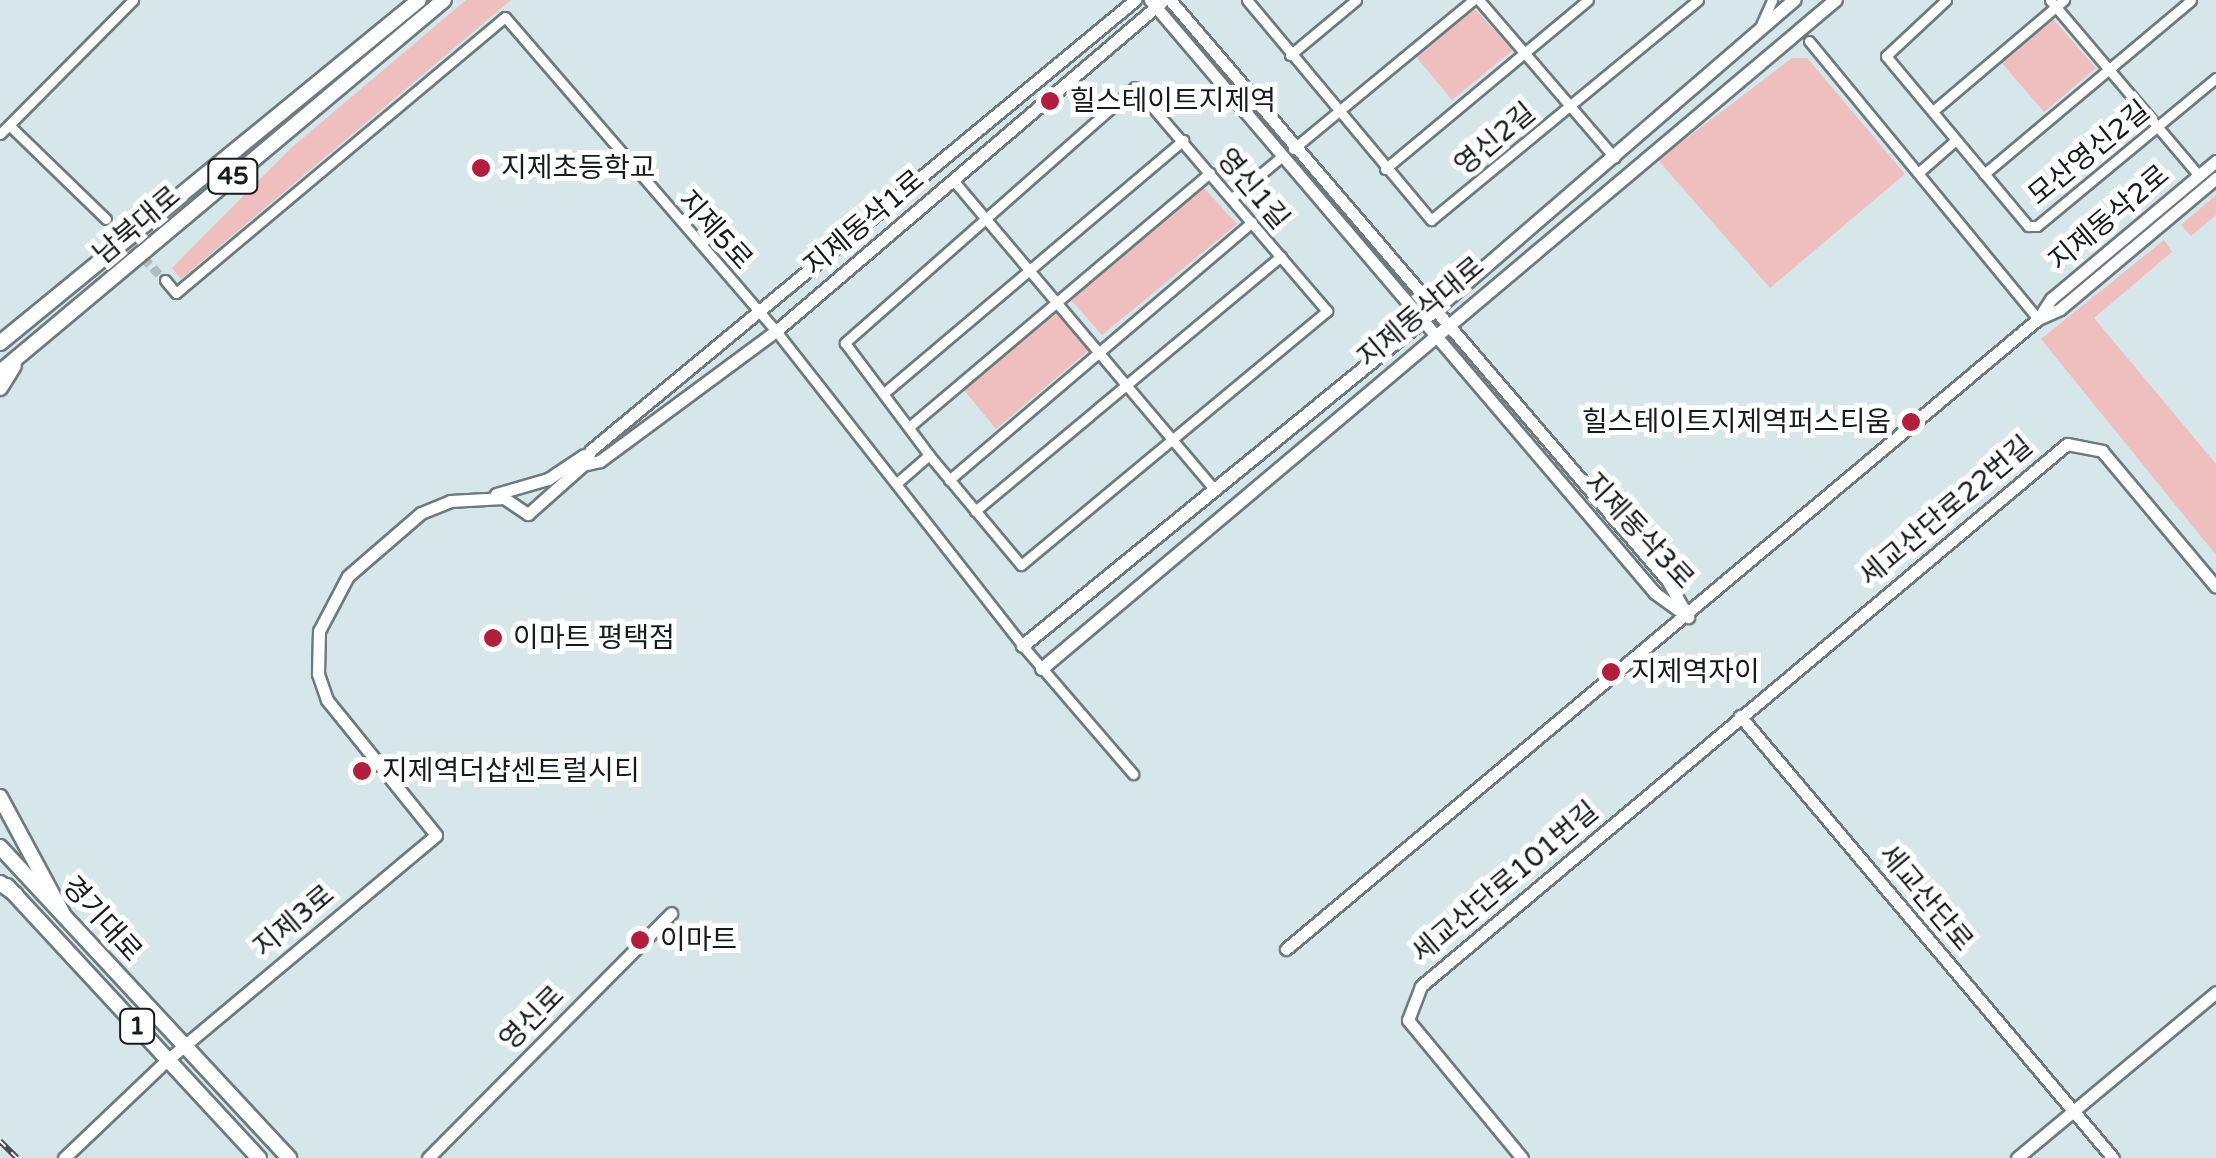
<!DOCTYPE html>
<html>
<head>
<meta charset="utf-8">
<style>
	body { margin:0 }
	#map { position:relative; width:2216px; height:1158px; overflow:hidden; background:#d6e6e9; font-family:"Varela Round","Noto Sans KR",sans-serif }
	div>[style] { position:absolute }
	.green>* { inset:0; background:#efbebf }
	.minor-tunnel>* { height:9px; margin-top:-4.5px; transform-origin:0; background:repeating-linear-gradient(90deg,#b0bdc0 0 9px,transparent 0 13.5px) }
	.roads { filter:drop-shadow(2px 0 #6d7b7e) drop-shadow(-2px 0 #6d7b7e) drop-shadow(0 2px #6d7b7e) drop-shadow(0 -2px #6d7b7e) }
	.minor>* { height:9px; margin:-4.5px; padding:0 4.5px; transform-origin:4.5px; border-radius:4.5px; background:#fff }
	.tertiary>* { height:11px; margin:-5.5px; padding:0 5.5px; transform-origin:5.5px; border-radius:5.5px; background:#fff }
	.secondary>* { height:12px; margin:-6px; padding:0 6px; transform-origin:6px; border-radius:6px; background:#fff }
	.primary>* { height:14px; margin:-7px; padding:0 7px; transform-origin:7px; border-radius:7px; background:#fff }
	.trunk>* { height:14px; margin:-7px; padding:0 7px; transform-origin:7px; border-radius:7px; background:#fff }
	.rail>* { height:6px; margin-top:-3px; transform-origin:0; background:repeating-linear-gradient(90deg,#fff 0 8px,#464d50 0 16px); box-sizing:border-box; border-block:2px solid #464d50 }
	.dots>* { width:28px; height:28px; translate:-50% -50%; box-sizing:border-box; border:5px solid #fff; border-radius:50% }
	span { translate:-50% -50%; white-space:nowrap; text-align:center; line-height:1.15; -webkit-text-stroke:10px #fff; paint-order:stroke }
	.shield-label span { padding:2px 8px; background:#fff; border:2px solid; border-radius:8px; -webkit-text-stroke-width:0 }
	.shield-label { font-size:25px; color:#161b1d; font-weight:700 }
	.poi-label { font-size:28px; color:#161b1d }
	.left { translate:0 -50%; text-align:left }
	.right { translate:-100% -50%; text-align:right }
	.street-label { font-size:28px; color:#161b1d }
</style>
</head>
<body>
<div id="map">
	<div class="green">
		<div style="clip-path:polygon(466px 0,511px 0,181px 279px,172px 268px,290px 149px)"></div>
		<div style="clip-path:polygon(1471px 5px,1513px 50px,1452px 100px,1413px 53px)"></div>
		<div style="clip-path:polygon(2053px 19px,2096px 68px,2044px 112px,2001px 62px)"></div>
		<div style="clip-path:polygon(1792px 58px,1807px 58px,1905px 174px,1770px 288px,1658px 160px)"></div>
		<div style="clip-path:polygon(1203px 187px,1237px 224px,1102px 335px,1071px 300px)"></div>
		<div style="clip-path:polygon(2216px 195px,2216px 215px,2191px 236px,2181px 225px)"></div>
		<div style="clip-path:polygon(2164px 240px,2172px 252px,2094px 318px,2216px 464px,2216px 555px,2041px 339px)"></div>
		<div style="clip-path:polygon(1055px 309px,1090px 349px,996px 429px,964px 390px)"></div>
	</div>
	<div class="minor-tunnel">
		<div style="left:106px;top:219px;width:85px;rotate:46deg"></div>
	</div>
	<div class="roads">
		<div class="minor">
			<div style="left:1247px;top:0;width:287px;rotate:50.1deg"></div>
			<div style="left:1431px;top:220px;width:346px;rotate:-39.5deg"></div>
			<div style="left:1479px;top:0;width:208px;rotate:49.3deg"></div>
			<div style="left:1946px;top:0;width:82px;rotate:137deg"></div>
			<div style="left:1886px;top:56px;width:222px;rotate:50.1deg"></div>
			<div style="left:2028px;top:226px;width:9px"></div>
			<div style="left:2037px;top:226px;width:232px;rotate:-39.6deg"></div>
			<div style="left:2050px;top:0;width:231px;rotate:49.7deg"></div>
			<div style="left:1761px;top:25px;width:27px;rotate:-66deg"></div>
			<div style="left:1809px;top:41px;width:360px;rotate:50.5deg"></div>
			<div style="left:1290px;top:55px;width:86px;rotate:-39.8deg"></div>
			<div style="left:1933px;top:111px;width:172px;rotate:-40.3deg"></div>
			<div style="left:9px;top:125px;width:135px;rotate:44.1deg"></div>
			<div style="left:0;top:134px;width:189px;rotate:-45.2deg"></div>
			<div style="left:1293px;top:149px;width:234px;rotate:-39.6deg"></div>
			<div style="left:1385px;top:169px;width:264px;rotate:-39.8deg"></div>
			<div style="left:1918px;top:173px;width:50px;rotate:-41deg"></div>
			<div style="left:1984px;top:174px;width:270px;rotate:-40deg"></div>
			<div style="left:953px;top:180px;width:406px;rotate:49.8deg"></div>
			<div style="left:1232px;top:198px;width:64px;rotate:-39.9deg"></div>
			<div style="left:165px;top:280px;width:17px;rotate:50deg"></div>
			<div style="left:176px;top:293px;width:429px;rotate:-40deg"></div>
			<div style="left:505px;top:17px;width:415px;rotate:49.2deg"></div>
			<div style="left:776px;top:331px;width:400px;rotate:51.9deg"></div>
			<div style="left:1023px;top:646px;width:169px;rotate:49.3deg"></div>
			<div style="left:884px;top:393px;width:392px;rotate:-40.2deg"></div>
			<div style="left:909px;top:427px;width:394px;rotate:-40.2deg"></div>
			<div style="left:949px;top:480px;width:398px;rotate:-40.4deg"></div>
			<div style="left:898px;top:482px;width:41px;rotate:-41.1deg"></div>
			<div style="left:929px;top:455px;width:143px;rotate:50.1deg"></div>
			<div style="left:1021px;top:565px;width:398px;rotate:-39.7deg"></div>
			<div style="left:1327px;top:311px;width:295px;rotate:-130.6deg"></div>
			<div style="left:1135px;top:87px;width:387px;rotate:138.6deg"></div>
			<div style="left:845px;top:343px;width:140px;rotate:53.1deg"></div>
			<div style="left:975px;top:511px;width:398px;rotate:-39.8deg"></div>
		</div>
		<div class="tertiary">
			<div style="left:1150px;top:0;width:779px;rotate:49.58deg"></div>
			<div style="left:1655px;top:593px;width:41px;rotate:36deg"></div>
			<div style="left:1170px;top:0;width:764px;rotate:49.41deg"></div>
			<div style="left:1667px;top:580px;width:38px;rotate:60deg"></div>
			<div style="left:2216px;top:161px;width:215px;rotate:140.1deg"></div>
			<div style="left:2051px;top:299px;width:24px;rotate:123deg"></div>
			<div style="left:2038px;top:319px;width:24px;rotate:-24deg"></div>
			<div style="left:2060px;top:309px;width:204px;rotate:-40deg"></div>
			<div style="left:583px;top:465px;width:17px;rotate:-62deg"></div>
			<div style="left:591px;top:450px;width:706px;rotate:-39.6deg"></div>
			<div style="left:496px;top:494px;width:54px;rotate:-16.1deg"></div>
			<div style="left:548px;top:479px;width:43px;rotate:-33.7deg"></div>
			<div style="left:1740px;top:716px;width:578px;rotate:49.84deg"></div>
			<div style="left:1286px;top:949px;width:981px;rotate:-39.96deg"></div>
			<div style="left:64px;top:1158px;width:141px;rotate:-43.6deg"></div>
			<div style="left:166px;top:1061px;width:352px;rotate:-39.9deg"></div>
			<div style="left:436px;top:835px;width:174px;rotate:-128.9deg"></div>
			<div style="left:327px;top:700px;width:28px;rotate:-109deg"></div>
			<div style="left:318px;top:674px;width:43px;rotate:-88.7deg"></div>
			<div style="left:319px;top:631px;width:62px;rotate:-62.2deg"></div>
			<div style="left:348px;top:576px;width:96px;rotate:-40.8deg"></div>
			<div style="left:421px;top:513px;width:31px;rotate:-22deg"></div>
			<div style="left:450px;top:501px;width:54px;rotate:-3.2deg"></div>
			<div style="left:504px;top:498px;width:29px;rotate:34deg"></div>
			<div style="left:528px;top:514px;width:74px;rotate:-41.7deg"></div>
			<div style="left:583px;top:465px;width:17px;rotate:-13deg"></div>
			<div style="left:600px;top:461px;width:219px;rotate:-36.5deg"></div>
			<div style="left:776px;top:331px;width:510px;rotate:-40.47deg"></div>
			<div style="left:428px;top:1158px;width:345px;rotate:-45.2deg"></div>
			<div style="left:1522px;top:1158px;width:179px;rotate:-129.6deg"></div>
			<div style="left:1408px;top:1020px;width:36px;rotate:-69deg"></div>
			<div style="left:1421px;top:986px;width:843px;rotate:-40deg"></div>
			<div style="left:2067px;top:444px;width:36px;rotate:11deg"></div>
			<div style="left:2102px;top:451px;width:177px;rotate:50deg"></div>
			<div style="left:2017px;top:1158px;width:259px;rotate:-39.8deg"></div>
		</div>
		<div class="secondary">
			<div style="left:1023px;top:646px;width:527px;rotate:-39.15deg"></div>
			<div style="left:1432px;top:313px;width:479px;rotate:-40.8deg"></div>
			<div style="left:1042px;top:669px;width:1038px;rotate:-40.12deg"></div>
		</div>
		<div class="primary">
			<div style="left:0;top:847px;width:425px;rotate:47.1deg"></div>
			<div style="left:7px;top:886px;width:371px;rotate:47.2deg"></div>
		</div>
		<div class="trunk">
			<div style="left:0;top:343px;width:541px;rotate:-39.3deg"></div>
			<div style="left:0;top:372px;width:579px;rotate:-39.96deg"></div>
			<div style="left:0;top:388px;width:26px;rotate:-58deg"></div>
			<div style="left:0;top:797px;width:133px;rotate:61.7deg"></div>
			<div style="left:0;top:883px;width:19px;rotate:36deg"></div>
		</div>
	</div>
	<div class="rail">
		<div style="left:0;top:1141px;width:24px;rotate:45deg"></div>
	</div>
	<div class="dots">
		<div style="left:1050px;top:101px;background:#b21f3e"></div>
		<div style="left:481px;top:168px;background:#b21f3e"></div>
		<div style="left:1911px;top:422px;background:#b21f3e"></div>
		<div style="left:493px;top:638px;background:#b21f3e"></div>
		<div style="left:1611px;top:672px;background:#b21f3e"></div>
		<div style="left:362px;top:771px;background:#b21f3e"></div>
		<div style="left:640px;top:940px;background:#b21f3e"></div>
	</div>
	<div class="shield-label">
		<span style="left:233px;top:176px">45</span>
		<span style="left:137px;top:1026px">1</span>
	</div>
	<div class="poi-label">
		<span class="left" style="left:1070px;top:101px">힐스테이트지제역</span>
		<span class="left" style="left:501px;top:168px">지제초등학교</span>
		<span class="right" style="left:1891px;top:422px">힐스테이트지제역퍼스티움</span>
		<span class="left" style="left:513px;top:638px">이마트 평택점</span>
		<span class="left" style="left:1631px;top:672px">지제역자이</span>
		<span class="left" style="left:382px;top:771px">지제역더샵센트럴시티</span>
		<span class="left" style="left:660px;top:940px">이마트</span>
	</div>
	<div class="street-label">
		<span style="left:1495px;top:139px;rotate:-40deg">영신2길</span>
		<span style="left:2089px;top:153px;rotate:-39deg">모산영신2길</span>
		<span style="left:1253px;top:189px;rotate:50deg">영신1길</span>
		<span style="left:2109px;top:218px;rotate:-40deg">지제동삭2로</span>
		<span style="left:864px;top:223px;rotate:-40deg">지제동삭1로</span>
		<span style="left:137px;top:225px;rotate:-40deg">남북대로</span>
		<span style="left:715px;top:230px;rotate:48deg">지제5로</span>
		<span style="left:1421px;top:312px;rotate:-40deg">지제동삭대로</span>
		<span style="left:1946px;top:511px;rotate:-40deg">세교산단로22번길</span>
		<span style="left:1639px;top:531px;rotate:47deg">지제동삭3로</span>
		<span style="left:1505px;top:882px;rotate:-40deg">세교산단로101번길</span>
		<span style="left:1926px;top:898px;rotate:50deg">세교산단로</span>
		<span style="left:102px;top:919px;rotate:48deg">경기대로</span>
		<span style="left:294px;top:921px;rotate:-40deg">지제3로</span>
		<span style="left:532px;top:1018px;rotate:-45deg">영신로</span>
	</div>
</div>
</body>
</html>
